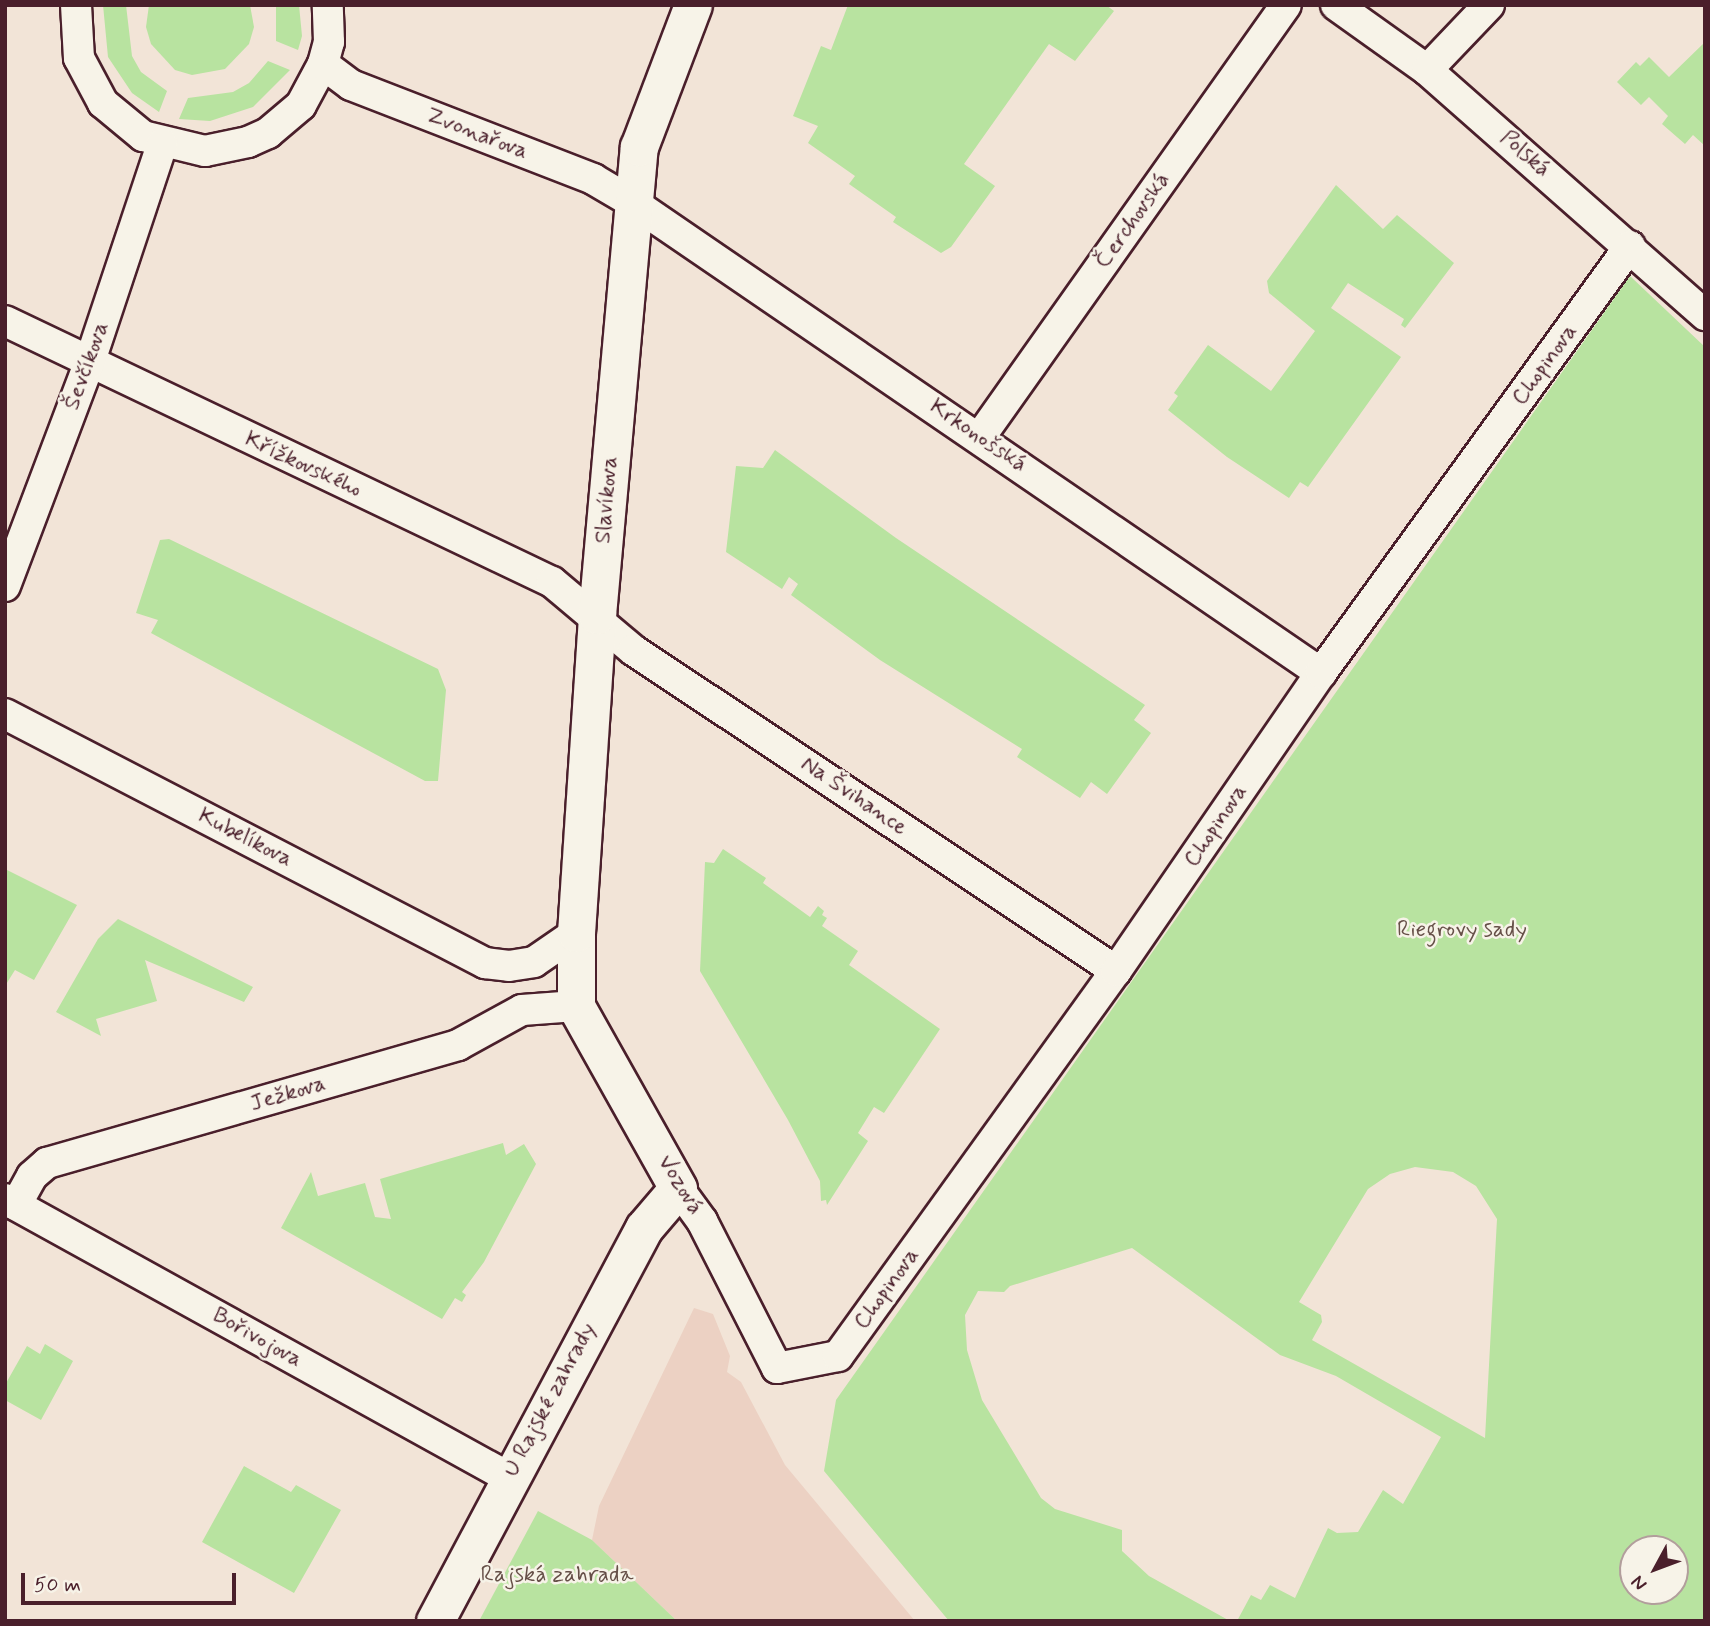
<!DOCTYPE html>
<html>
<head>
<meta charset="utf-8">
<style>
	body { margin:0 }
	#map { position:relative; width:1710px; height:1626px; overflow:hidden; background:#f2e4d7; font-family:Mynerve,sans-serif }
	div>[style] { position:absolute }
	.built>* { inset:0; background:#ecd1c3 }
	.green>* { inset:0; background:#b8e3a0 }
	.roads { filter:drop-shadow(2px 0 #4a1f2b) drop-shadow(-2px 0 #4a1f2b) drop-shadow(0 2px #4a1f2b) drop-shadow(0 -2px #4a1f2b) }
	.minor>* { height:30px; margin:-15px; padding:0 15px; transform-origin:15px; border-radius:15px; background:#f7f3e8 }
	.tertiary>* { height:37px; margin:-18.5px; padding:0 18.5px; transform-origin:18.5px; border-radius:18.5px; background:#f7f3e8 }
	span { translate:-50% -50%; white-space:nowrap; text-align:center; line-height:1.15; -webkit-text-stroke:5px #f7f3e8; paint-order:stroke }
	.street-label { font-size:23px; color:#4a1f2b }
	.park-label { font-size:23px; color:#665048 }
	.frame { position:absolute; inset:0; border:7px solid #4a1f2b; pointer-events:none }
	.north { position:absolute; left:1619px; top:1535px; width:70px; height:70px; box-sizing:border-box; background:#f7f3e8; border:2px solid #b29e9c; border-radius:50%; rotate:229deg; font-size:19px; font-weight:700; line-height:28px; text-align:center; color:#4a1f2b }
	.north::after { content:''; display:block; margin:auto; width:24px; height:32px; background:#4a1f2b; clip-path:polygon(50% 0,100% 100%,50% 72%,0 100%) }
	.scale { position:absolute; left:21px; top:1573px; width:215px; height:32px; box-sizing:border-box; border:4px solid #4a1f2b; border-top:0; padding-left:9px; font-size:21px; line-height:24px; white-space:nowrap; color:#4a1f2b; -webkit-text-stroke:5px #f7f3e8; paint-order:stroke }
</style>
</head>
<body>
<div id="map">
	<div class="built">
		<div style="clip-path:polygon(694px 1308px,713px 1314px,730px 1356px,727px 1372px,741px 1382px,785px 1465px,915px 1621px,677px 1621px,592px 1540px,599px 1506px)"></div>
	</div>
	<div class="green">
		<div style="clip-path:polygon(103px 5px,126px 5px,132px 56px,141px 72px,167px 91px,159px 112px,132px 93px,108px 57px)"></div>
		<div style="clip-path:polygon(149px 5px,250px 5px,254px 27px,249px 44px,225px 69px,192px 75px,175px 70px,151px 44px,146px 27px)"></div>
		<div style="clip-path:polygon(276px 5px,299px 5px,302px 36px,298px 50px,276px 41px)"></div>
		<div style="clip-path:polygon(848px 5px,1106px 5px,1114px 11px,1075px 61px,1049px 44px,964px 164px,995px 186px,951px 247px,941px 253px,893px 222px,896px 217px,849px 184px,855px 176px,808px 143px,818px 126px,793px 116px,821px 46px,831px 50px)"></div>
		<div style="clip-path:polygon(1705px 42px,1705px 146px,1693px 135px,1685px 144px,1662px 124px,1668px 116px,1649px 97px,1641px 105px,1617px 82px,1636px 62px,1640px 66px,1649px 57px,1669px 77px)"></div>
		<div style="clip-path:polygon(268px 61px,290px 70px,253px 107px,210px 121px,179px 119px,188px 98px,233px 92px,249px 83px)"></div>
		<div style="clip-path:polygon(1336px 185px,1383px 229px,1397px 215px,1454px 263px,1405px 328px,1401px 325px,1404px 319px,1348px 283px,1331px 308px,1401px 357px,1308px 487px,1300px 482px,1289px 498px,1227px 457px,1168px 410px,1178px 396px,1174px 393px,1208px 345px,1271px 391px,1315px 331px,1269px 293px,1267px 281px)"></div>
		<div style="clip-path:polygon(evenodd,1630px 276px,1705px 347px,1705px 1621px,1237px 1621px,1251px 1595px,1261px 1600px,1270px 1585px,1295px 1598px,1328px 1528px,1337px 1533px,1358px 1532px,1383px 1490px,1403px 1504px,1441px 1437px,1336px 1376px,1280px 1355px,1132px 1248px,1010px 1286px,1004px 1292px,978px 1291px,965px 1315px,967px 1350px,982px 1400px,1041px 1498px,1055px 1509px,1122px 1530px,1122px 1551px,1149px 1576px,1230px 1621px,949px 1621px,824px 1471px,836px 1400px,1630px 276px,1415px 1167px,1453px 1172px,1476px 1186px,1497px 1219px,1485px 1438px,1312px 1340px,1322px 1322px,1321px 1315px,1299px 1302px,1368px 1189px,1390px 1174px,1415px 1167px,1630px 276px,1633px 1549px,1675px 1549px,1675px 1591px,1633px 1591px,1633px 1549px)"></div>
		<div style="clip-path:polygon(775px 450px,896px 538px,1145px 705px,1134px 720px,1151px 733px,1107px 794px,1091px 782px,1080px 798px,1017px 757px,1022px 749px,880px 660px,791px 595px,798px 584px,789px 577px,782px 589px,726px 552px,736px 466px,763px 468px)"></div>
		<div style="clip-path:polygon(169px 539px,438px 669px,446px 690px,438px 781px,425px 781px,151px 633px,158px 620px,136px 613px,160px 540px)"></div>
		<div style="clip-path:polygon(723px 849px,766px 878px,763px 883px,810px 917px,818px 906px,824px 911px,822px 915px,827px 918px,822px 926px,858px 951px,849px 965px,940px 1029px,884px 1113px,874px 1107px,858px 1133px,868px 1141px,827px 1205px,826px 1200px,821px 1201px,820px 1181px,788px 1120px,700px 971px,705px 862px,714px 863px)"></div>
		<div style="clip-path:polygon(5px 869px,77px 905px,34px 980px,15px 970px,5px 986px)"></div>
		<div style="clip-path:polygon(118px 919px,253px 987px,244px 1002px,145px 960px,157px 1001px,96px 1019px,101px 1036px,56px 1012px,98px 939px)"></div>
		<div style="clip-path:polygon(503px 1143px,506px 1155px,524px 1144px,536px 1164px,484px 1262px,462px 1292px,466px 1295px,462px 1302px,455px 1298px,442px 1319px,281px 1228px,311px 1172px,318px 1196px,365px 1183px,375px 1217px,391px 1219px,380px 1179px)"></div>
		<div style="clip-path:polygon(45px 1344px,73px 1361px,41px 1420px,5px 1400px,5px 1385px,27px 1346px,40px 1354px)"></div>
		<div style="clip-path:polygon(244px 1466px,291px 1492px,296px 1485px,341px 1510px,294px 1593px,202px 1542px)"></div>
		<div style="clip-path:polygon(538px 1511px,592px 1540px,677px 1621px,479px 1621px)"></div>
	</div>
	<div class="roads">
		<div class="minor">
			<div style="left:76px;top:5px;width:53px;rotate:86.8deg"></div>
			<div style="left:79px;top:58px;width:51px;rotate:61.9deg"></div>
			<div style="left:103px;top:103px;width:52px;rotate:39.5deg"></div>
			<div style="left:143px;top:136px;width:64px;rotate:13.6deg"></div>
			<div style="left:205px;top:151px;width:44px;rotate:-11.8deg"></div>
			<div style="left:248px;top:142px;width:22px;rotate:-24deg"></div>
			<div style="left:268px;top:133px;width:43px;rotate:-40.3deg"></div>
			<div style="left:301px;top:105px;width:47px;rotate:-61.8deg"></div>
			<div style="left:323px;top:64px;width:23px;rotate:-75deg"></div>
			<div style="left:329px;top:42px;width:37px;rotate:-92deg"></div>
			<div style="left:1336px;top:5px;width:112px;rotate:35.5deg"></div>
			<div style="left:1427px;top:70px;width:371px;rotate:41.4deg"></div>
			<div style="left:323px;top:64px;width:35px;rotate:37deg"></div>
			<div style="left:351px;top:85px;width:260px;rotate:21.2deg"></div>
			<div style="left:593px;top:179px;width:45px;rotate:30.5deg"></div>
			<div style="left:632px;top:202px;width:835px;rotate:34.36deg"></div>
			<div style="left:1427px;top:70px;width:90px;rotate:-46.4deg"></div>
			<div style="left:5px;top:321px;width:606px;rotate:25.51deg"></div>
			<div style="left:552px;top:582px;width:106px;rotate:40deg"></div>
			<div style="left:633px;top:650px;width:580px;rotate:33.61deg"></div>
			<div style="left:980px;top:437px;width:529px;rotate:-54.69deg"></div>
			<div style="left:5px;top:586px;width:237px;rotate:-69.3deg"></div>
			<div style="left:89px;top:364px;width:232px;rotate:-71.6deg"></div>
			<div style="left:5px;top:714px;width:541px;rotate:27.42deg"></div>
			<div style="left:485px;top:963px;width:24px;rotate:7deg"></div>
			<div style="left:509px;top:966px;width:25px;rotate:-9deg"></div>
			<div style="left:534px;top:962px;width:51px;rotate:-34.6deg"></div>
			<div style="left:678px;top:1188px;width:41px;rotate:54deg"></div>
			<div style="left:702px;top:1221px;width:165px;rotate:63deg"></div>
			<div style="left:777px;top:1368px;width:62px;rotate:-11.1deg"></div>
			<div style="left:838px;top:1356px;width:475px;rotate:-54.2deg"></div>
			<div style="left:1116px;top:971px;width:362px;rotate:-55.5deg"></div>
			<div style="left:1321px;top:673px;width:527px;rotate:-54.11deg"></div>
			<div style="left:5px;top:1199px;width:575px;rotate:28.93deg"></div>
			<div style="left:16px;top:1205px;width:33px;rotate:-61deg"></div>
			<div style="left:32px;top:1176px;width:20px;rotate:-41deg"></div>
			<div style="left:47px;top:1163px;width:428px;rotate:-16deg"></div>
			<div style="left:458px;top:1045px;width:73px;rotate:-28.7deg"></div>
			<div style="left:522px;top:1010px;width:54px;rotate:-4.2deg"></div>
		</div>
		<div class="tertiary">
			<div style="left:435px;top:1621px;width:445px;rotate:-62deg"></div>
			<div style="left:644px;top:1228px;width:52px;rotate:-49.6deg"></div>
			<div style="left:678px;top:1188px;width:209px;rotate:-119.3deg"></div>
			<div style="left:576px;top:1006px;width:73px;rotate:-90deg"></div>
			<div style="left:576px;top:933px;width:319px;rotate:-86.2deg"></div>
			<div style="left:597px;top:615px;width:470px;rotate:-84.9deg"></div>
			<div style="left:639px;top:147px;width:152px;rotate:-69.2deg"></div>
		</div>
	</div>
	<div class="street-label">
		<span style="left:477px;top:134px;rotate:21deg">Zvonařova</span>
		<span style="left:1525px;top:154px;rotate:41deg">Polská</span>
		<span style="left:1133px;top:221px;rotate:-55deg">Čerchovská</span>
		<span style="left:1545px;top:365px;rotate:-54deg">Chopinova</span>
		<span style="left:87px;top:366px;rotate:-70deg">Ševčíkova</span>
		<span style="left:978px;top:436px;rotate:34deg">Krkonošská</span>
		<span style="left:303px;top:465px;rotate:25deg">Křížkovského</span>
		<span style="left:607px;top:500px;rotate:-85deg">Slavíkova</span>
		<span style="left:854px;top:796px;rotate:34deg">Na Švihance</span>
		<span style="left:1216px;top:826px;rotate:-56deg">Chopinova</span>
		<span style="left:245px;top:838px;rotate:27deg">Kubelíkova</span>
		<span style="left:288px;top:1094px;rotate:-16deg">Ježkova</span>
		<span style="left:680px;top:1185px;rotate:58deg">Vozová</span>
		<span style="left:887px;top:1289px;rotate:-54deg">Chopinova</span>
		<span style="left:257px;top:1338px;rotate:29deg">Bořivojova</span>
		<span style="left:550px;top:1400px;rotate:-62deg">U Rajské zahrady</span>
	</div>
	<div class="park-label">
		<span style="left:1462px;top:930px">Riegrovy sady</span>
		<span style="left:557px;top:1575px">Rajská zahrada</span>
	</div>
	<div class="frame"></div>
	<div class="north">N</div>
	<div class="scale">50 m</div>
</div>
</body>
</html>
